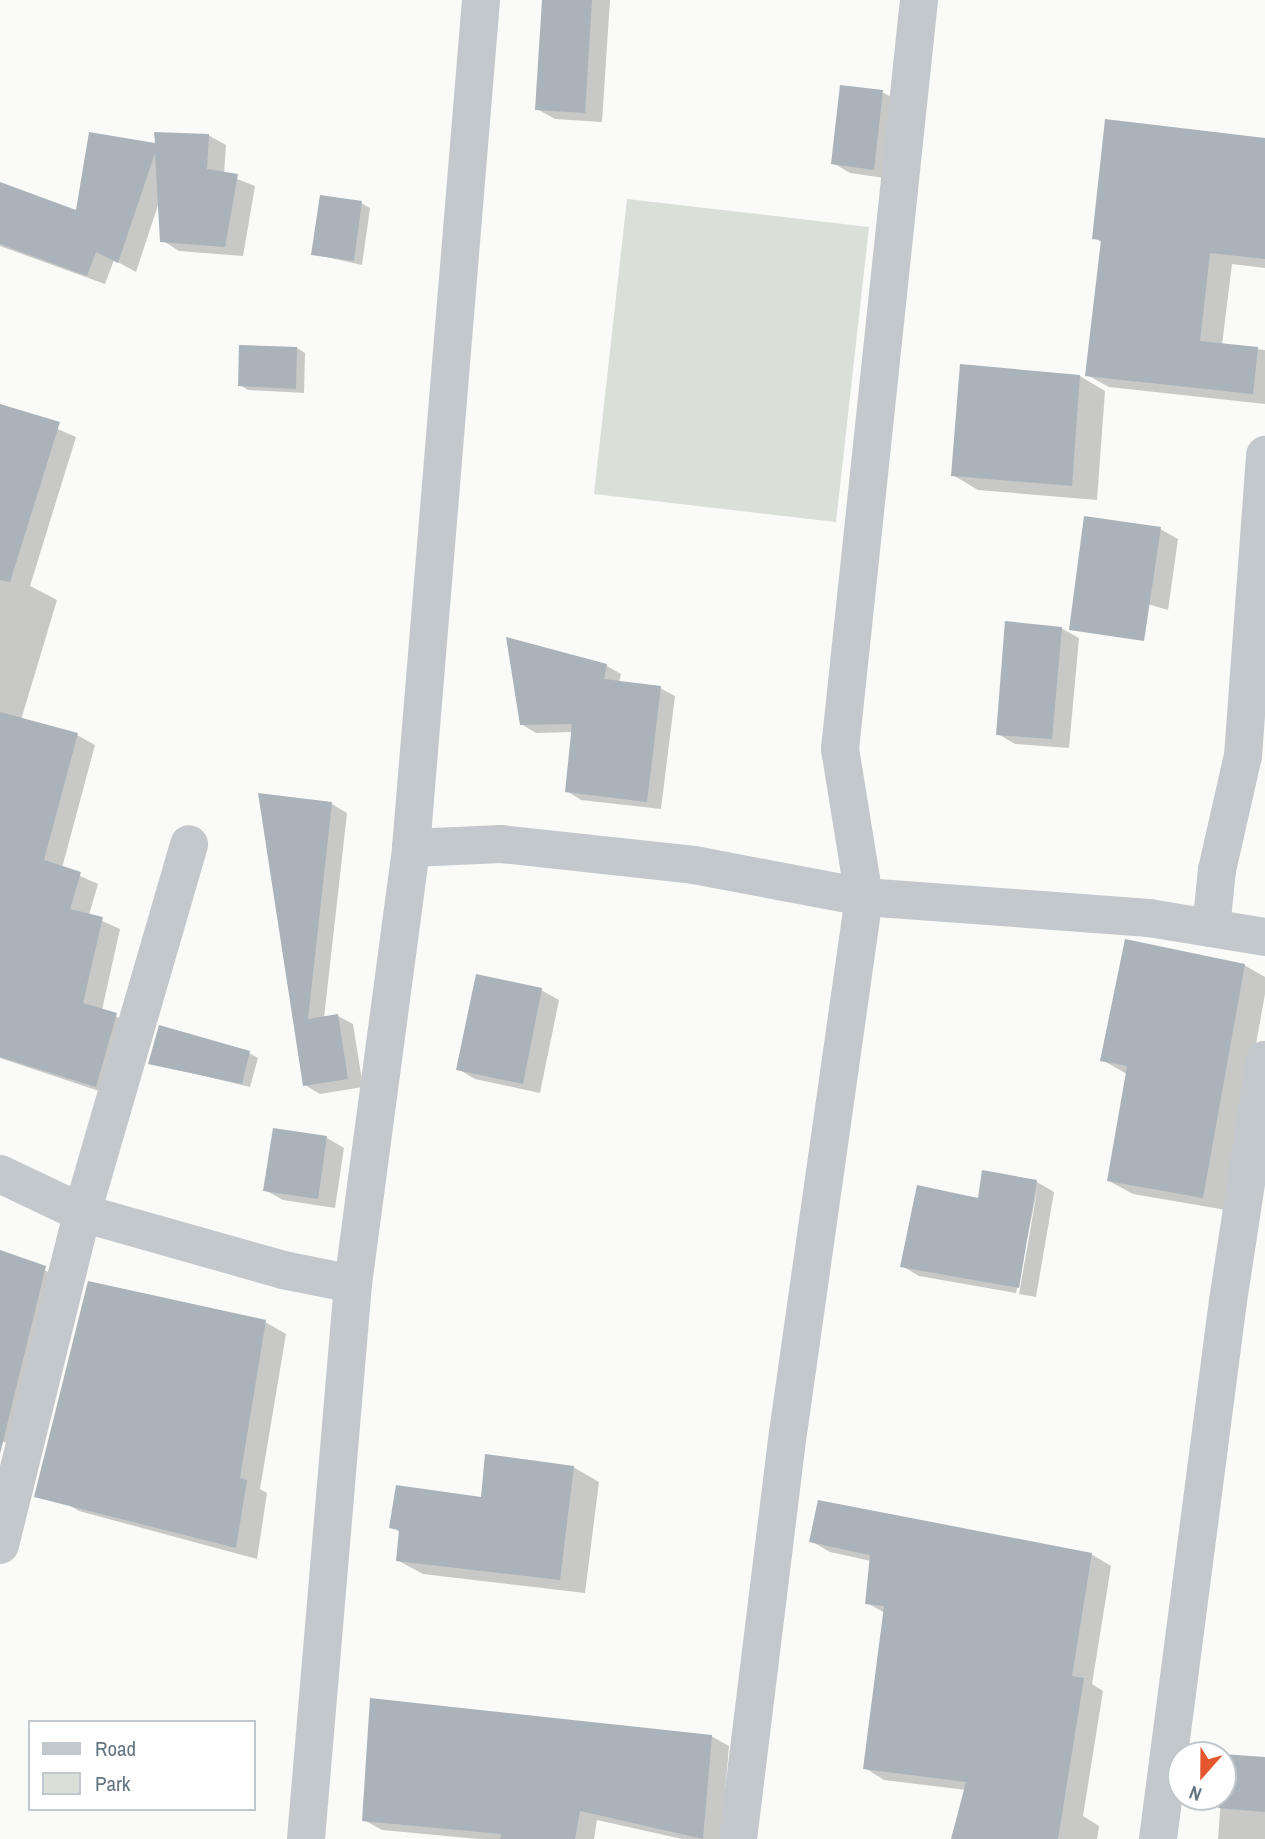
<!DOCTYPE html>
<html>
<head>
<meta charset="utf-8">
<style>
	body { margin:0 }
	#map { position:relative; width:1265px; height:1839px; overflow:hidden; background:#fafaf8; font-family:"Archivo Narrow",sans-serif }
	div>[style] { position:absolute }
	.green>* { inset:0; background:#dadfd7 }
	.shadow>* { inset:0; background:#0003 }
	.building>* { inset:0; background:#aab3b9 }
	.minor>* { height:38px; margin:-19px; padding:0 19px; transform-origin:19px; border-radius:19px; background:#c3c8cc }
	span { translate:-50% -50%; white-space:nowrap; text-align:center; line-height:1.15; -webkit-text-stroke:7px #fff; paint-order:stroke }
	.legend { position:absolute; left:28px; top:1720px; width:228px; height:91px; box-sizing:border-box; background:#fff; border:2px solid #c1c8cd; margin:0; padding:9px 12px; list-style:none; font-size:21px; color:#657683 }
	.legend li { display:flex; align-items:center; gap:14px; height:35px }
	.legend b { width:35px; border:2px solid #c1c8cd }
	.north { position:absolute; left:1167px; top:1741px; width:70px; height:70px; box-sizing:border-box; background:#fff; border:2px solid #c1c8cd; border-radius:50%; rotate:201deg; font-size:19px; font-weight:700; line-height:28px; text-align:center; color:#657683 }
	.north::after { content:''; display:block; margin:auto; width:24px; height:32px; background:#e4572e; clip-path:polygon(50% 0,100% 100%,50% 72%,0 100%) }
</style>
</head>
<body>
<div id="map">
	<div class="green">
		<div style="clip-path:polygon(627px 199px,869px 227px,836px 522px,594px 494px)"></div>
	</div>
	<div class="shadow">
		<div style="clip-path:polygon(544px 0,610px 0,602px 122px,555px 119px,537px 109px)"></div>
		<div style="clip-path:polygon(882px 92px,900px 102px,891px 179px,850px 173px,833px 163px)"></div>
		<div style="clip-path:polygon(208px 135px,226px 145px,224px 174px,255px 186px,243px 256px,179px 251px,162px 240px,159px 202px,136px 272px,114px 260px,105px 284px,0 246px,0 184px,77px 212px,157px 145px)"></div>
		<div style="clip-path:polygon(1265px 140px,1265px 268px,1232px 264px,1222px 345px,1265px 350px,1265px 404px,1109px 387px,1087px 375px,1103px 243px,1094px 238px)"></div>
		<div style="clip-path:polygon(361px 203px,370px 208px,362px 265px,313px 254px)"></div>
		<div style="clip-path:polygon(297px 348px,305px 353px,304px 393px,248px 390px,240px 385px)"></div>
		<div style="clip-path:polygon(1080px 376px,1105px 391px,1097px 500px,978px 490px,953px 475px)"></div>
		<div style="clip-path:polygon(0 404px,76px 437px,30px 586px,57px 600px,21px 720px,77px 735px,95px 745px,62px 868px,98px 884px,89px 915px,120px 929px,102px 1010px,135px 1025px,114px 1096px,0 1058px)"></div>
		<div style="clip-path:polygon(1160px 529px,1178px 539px,1168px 610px,1096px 589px)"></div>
		<div style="clip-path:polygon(1061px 628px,1079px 638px,1069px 748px,1015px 744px,998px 734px)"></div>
		<div style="clip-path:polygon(508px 640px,607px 666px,621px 674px,619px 682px,660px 688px,675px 696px,661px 809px,581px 800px,567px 791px,573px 732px,536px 733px,521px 724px)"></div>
		<div style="clip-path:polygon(260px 795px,332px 804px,347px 813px,324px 1018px,338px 1016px,353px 1024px,363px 1087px,320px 1094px,305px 1085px)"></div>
		<div style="clip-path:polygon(1244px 965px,1265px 977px,1265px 994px,1226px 1210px,1133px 1194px,1109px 1181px,1127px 1074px,1102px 1060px)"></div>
		<div style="clip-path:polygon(541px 990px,559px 1000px,540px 1093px,475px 1079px,458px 1069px)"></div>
		<div style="clip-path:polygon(249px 1053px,258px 1058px,250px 1087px,150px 1063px)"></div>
		<div style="clip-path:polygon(327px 1138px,344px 1148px,335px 1208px,283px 1200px,265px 1190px)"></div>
		<div style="clip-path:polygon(984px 1172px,1037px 1182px,1054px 1192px,1036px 1297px,1019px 1294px,1038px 1186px,1016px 1293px,919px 1276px,902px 1266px,979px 1200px)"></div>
		<div style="clip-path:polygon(0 1252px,63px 1278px,22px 1447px,0 1441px)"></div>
		<div style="clip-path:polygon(265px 1322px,286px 1334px,260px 1489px,267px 1493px,257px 1559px,79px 1511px,58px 1499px)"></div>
		<div style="clip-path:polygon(573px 1467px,599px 1482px,585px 1593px,423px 1574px,397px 1560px,400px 1532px,391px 1527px)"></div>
		<div style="clip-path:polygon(811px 1541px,1091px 1554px,1111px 1566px,1092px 1684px,1103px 1691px,1083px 1816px,1099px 1826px,1097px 1839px,953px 1839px,966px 1790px,884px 1780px,865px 1768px,885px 1613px,867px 1603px,871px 1561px,830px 1552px)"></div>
		<div style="clip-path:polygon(711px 1736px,729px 1746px,721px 1839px,682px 1839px,597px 1820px,594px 1839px,479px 1839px,382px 1830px,364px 1820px)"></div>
		<div style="clip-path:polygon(1265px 1759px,1265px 1839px,1218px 1839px,1223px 1772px)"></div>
	</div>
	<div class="building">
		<div style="clip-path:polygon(542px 0,592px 0,585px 113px,535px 110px)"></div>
		<div style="clip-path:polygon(840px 85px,883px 90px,874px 170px,831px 164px)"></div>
		<div style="clip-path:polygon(1105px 119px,1265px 138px,1265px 259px,1210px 253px,1200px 341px,1258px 347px,1253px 394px,1085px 376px,1101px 240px,1092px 239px)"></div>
		<div style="clip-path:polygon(89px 132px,155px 143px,154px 132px,209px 134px,207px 169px,238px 174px,225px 247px,160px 242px,155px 153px,118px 263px,96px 252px,87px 276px,0 244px,0 182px,76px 210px)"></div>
		<div style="clip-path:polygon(320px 195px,362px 201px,354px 261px,311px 255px)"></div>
		<div style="clip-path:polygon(239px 345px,297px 347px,296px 389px,238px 386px)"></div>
		<div style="clip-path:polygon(960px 364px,1080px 375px,1072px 486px,951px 476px)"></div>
		<div style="clip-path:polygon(0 404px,60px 422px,10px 582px,0 580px)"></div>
		<div style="clip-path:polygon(1084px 516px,1161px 527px,1144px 641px,1069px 630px)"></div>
		<div style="clip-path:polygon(1005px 621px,1062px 627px,1052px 739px,996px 735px)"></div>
		<div style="clip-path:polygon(506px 637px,607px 664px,604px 679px,661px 686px,647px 802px,565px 792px,572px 724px,520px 725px)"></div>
		<div style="clip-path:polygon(0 712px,78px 733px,44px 860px,81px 872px,70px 909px,103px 917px,83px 1003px,117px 1013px,96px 1087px,0 1057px)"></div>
		<div style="clip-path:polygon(258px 793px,332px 802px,308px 1019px,338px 1014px,348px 1079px,303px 1086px)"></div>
		<div style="clip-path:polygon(1125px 939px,1245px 964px,1203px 1198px,1107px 1181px,1127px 1066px,1100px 1061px)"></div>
		<div style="clip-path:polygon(476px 974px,542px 988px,523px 1084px,456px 1070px)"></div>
		<div style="clip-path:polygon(159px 1025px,250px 1051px,242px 1084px,148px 1064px)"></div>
		<div style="clip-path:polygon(273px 1128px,327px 1136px,318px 1199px,263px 1191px)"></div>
		<div style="clip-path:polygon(982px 1170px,1037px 1180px,1019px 1288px,900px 1267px,917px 1185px,978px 1198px)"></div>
		<div style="clip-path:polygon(0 1250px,46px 1266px,0 1454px)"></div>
		<div style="clip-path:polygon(88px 1281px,266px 1320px,240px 1478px,247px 1480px,236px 1548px,34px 1497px)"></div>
		<div style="clip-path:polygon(485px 1454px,574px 1466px,560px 1580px,396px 1561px,399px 1530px,389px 1528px,396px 1485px,481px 1497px)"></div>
		<div style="clip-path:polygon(818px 1500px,1092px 1553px,1072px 1676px,1084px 1678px,1058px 1839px,951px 1839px,966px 1782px,863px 1769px,884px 1606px,865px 1604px,870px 1555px,809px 1542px)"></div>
		<div style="clip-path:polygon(370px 1698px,712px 1735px,703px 1839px,580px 1811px,575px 1839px,500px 1839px,501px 1834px,362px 1821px)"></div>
		<div style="clip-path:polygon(1223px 1754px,1265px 1757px,1265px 1812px,1218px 1808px,1223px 1797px)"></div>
	</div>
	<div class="minor">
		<div style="left:411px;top:848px;width:90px;rotate:-2.5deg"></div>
		<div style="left:501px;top:844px;width:194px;rotate:6.2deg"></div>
		<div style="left:694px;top:865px;width:173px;rotate:10.7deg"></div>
		<div style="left:864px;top:897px;width:286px;rotate:4.2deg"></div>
		<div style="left:1149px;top:918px;width:118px;rotate:9.3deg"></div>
		<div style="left:1211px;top:928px;width:58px;rotate:-84.1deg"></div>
		<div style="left:1217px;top:870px;width:117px;rotate:-77.2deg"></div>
		<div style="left:1243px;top:756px;width:302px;rotate:-85.8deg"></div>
		<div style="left:0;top:1174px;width:91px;rotate:25.4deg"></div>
		<div style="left:82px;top:1213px;width:209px;rotate:15.8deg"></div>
		<div style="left:283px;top:1270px;width:71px;rotate:11.3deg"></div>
		<div style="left:0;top:1545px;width:342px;rotate:-76.1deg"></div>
		<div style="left:82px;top:1213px;width:384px;rotate:-73.8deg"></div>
		<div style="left:306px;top:1839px;width:557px;rotate:-85.16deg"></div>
		<div style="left:353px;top:1284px;width:440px;rotate:-82.4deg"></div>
		<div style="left:411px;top:848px;width:851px;rotate:-85.28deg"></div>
		<div style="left:738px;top:1839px;width:409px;rotate:-83deg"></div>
		<div style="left:788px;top:1433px;width:541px;rotate:-81.93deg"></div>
		<div style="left:864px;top:897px;width:150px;rotate:-99.2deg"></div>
		<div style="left:840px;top:749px;width:753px;rotate:-83.98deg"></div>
		<div style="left:1158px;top:1839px;width:543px;rotate:-82.59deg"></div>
		<div style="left:1228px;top:1301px;width:244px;rotate:-81.3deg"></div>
	</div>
	<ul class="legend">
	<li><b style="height:9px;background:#c3c8cc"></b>Road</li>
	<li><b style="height:19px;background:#dadfd7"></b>Park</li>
	</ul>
	<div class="north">N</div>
</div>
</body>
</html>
